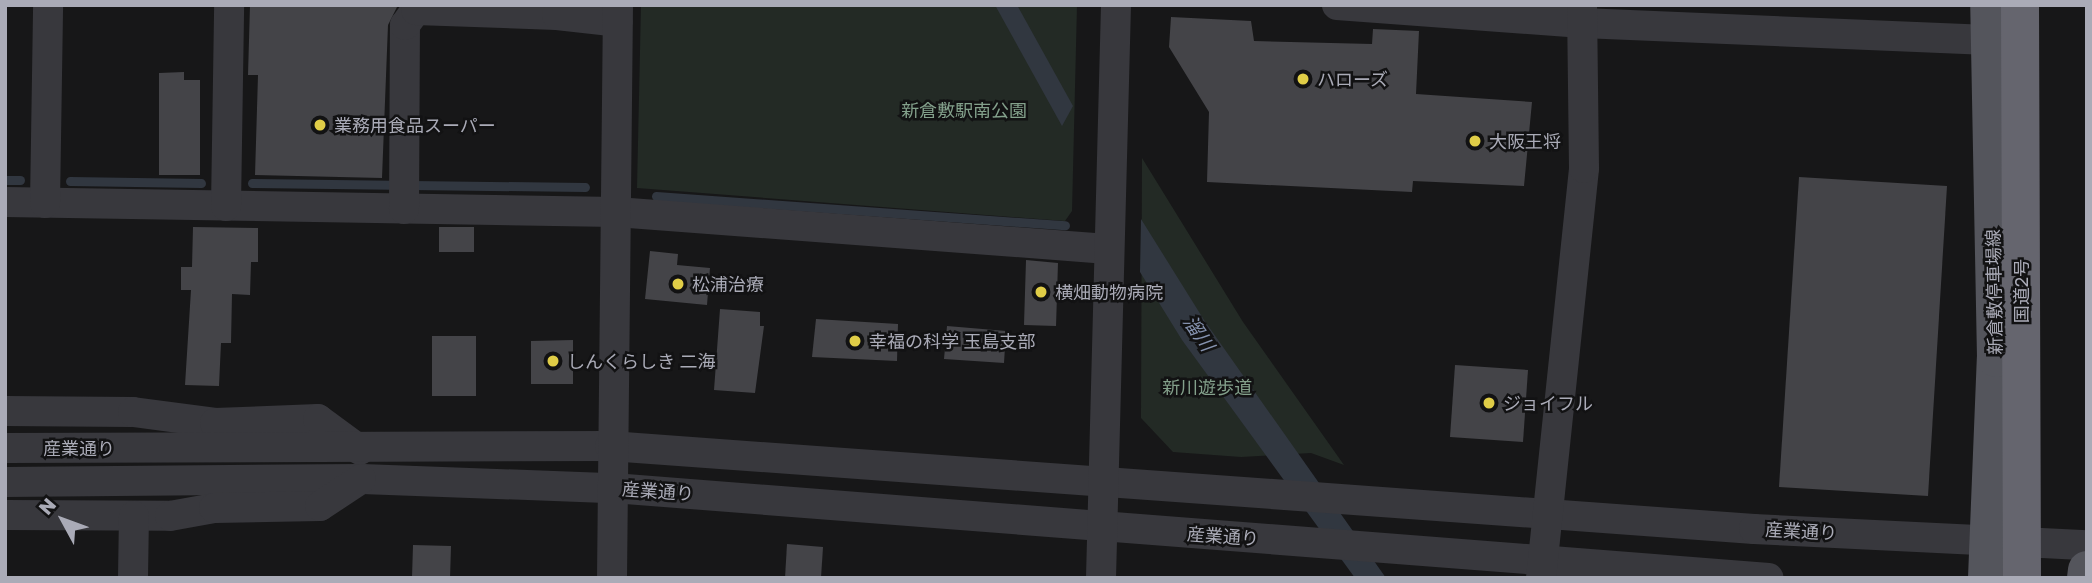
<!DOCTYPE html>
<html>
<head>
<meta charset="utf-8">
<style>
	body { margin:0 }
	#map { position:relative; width:2092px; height:583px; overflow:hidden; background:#171718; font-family:"Golos Text","Noto Sans JP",sans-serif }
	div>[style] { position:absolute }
	.green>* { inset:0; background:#232a25 }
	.water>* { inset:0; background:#313740 }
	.stream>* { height:9px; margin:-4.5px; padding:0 4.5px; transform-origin:4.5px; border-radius:4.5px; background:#313740 }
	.building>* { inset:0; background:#444448 }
	.minor>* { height:30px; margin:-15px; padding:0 15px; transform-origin:15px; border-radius:15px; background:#38383d }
	.major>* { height:38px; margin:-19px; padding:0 19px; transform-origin:19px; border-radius:19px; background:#54555c }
	.highway-bridge>* { height:38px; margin:-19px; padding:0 19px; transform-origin:19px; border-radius:19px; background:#65656e }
	.dots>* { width:19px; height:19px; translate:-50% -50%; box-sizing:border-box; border:4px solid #121213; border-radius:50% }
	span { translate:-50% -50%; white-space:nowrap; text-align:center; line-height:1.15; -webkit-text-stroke:5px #121213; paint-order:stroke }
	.poi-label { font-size:18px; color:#aaabb7 }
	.left { translate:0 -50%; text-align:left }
	.park-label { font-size:18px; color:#83a08b }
	.street-label { font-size:18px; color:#aaabb7 }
	.water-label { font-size:19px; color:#8592af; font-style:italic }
	.frame { position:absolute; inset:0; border:7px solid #aaabb7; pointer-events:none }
	.north { position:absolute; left:28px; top:485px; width:70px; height:70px; -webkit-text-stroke:5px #121213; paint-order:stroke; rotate:311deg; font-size:19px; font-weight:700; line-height:28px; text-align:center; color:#aaabb7 }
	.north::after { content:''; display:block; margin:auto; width:24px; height:32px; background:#aaabb7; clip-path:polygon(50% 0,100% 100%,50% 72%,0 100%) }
</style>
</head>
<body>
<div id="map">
	<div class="green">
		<div style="clip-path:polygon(641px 5px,1077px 5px,1072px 211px,1065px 221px,637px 188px)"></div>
		<div style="clip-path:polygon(1142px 158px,1243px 322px,1344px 465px,1311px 453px,1241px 457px,1173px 452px,1141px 418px)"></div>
	</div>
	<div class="water">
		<div style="clip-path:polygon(995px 5px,1017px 5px,1073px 106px,1062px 126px)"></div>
		<div style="clip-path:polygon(1141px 219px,1204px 320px,1386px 578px,1355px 578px,1182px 340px,1140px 272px)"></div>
	</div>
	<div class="stream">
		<div style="left:5px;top:180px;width:15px"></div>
		<div style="left:70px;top:181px;width:131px;rotate:0.9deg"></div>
		<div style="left:252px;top:183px;width:333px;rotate:0.7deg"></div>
		<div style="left:656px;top:196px;width:410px;rotate:4.1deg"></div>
	</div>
	<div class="building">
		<div style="clip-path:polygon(250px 5px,398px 5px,388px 25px,382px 178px,255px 175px,258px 75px,248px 75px)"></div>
		<div style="clip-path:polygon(1171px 17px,1251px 21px,1254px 41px,1372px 44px,1373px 29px,1419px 31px,1416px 94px,1532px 102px,1524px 186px,1413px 181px,1412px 192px,1207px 182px,1209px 112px,1169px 47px)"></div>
		<div style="clip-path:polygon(184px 72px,184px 80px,200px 80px,200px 175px,159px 175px,159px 73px)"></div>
		<div style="clip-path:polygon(1799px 177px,1947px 186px,1928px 496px,1779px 487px)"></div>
		<div style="clip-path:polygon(193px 227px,258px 228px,258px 262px,251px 262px,250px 295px,232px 294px,231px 343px,221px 343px,219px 386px,185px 385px,191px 290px,181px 290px,181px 267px,192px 267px)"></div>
		<div style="clip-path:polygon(439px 227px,474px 227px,474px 252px,439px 252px)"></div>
		<div style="clip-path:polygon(650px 251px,678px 254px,677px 265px,710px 268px,707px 305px,645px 299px)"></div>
		<div style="clip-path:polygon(1026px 260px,1058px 263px,1056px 326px,1024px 325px)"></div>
		<div style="clip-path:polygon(720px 309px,760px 312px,760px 326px,764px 326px,755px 393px,714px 390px)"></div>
		<div style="clip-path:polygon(816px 319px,898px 324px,897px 361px,812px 357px)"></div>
		<div style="clip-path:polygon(947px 326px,1006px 331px,1004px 363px,944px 359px)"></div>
		<div style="clip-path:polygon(432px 336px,476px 336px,476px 396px,432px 396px)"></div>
		<div style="clip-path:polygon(573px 340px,573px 384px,531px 384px,531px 341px)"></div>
		<div style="clip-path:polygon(1455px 365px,1528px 370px,1523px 442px,1450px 437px)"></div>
		<div style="clip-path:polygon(787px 544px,823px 547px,821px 578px,785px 578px)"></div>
		<div style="clip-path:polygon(413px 545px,451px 546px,450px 578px,412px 578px)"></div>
	</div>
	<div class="minor">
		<div style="left:1337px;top:5px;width:246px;rotate:4.2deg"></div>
		<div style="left:1582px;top:23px;width:407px;rotate:2.4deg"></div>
		<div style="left:5px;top:202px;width:611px;rotate:0.94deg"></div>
		<div style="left:616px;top:212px;width:493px;rotate:4.3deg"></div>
		<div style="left:45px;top:203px;width:198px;rotate:-89.1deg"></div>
		<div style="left:226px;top:206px;width:201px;rotate:-89.1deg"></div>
		<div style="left:404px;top:209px;width:184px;rotate:-89.7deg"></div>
		<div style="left:405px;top:25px;width:19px;rotate:-54deg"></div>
		<div style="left:416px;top:10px;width:141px;rotate:2deg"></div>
		<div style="left:557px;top:15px;width:61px;rotate:6.5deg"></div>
		<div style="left:5px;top:411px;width:128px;rotate:0.4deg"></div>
		<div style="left:133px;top:412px;width:83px;rotate:7.6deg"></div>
		<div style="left:215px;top:423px;width:103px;rotate:-2.2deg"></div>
		<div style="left:318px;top:419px;width:52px;rotate:36.4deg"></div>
		<div style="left:5px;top:448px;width:605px;rotate:-0.19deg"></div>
		<div style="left:610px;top:446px;width:1147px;rotate:4.15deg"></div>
		<div style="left:1754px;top:529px;width:333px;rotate:2.8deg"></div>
		<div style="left:5px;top:482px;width:357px;rotate:-0.5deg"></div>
		<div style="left:362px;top:479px;width:251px;rotate:2.1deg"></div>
		<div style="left:613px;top:488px;width:1159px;rotate:4.45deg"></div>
		<div style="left:5px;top:515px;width:165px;rotate:0.3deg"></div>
		<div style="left:170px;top:516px;width:45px;rotate:-10.3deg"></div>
		<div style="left:214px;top:508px;width:106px;rotate:-1.1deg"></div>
		<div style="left:320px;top:506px;width:49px;rotate:-33.4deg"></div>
		<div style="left:133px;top:578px;width:62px;rotate:-89.1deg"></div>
		<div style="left:612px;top:578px;width:573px;rotate:-89.4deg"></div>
		<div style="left:1101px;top:578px;width:573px;rotate:-88.5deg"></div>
		<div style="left:1541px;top:578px;width:412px;rotate:-84deg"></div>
		<div style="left:1584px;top:168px;width:162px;rotate:-90.7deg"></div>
	</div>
	<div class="major">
		<div style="left:1987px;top:578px;width:220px;rotate:-87.7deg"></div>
		<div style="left:1996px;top:358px;width:353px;rotate:-91.1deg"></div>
		<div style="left:2086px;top:578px;width:8px;rotate:-83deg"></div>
	</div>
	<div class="highway-bridge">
		<div style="left:2020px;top:5px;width:573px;rotate:89.8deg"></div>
	</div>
	<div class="dots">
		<div style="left:1303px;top:79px;background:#e0cd47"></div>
		<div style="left:320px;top:125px;background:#e0cd47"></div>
		<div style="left:1475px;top:141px;background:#e0cd47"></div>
		<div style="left:678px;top:284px;background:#e0cd47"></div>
		<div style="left:1041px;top:292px;background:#e0cd47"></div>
		<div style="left:855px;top:341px;background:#e0cd47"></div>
		<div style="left:553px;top:361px;background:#e0cd47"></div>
		<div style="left:1489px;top:403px;background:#e0cd47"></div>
	</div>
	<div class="poi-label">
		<span class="left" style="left:1317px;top:79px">ハローズ</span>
		<span class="left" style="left:334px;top:125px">業務用食品スーパー</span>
		<span class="left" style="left:1489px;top:141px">大阪王将</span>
		<span class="left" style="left:692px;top:284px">松浦治療</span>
		<span class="left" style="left:1055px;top:292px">横畑動物病院</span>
		<span class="left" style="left:869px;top:341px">幸福の科学 玉島支部</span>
		<span class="left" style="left:567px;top:361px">しんくらしき 二海</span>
		<span class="left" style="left:1503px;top:403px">ジョイフル</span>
	</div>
	<div class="park-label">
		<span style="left:964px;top:110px">新倉敷駅南公園</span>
		<span style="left:1207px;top:387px">新川遊歩道</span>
	</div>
	<div class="street-label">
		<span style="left:2021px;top:291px;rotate:-90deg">国道2号</span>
		<span style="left:1994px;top:292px;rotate:-91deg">新倉敷停車場線</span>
		<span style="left:79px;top:448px">産業通り</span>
		<span style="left:658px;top:491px;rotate:4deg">産業通り</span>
		<span style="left:1801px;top:531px;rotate:3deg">産業通り</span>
		<span style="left:1223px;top:536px;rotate:4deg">産業通り</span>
	</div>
	<div class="water-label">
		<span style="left:1199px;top:333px;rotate:56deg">溜川</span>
	</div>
	<div class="frame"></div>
	<div class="north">N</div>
</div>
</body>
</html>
